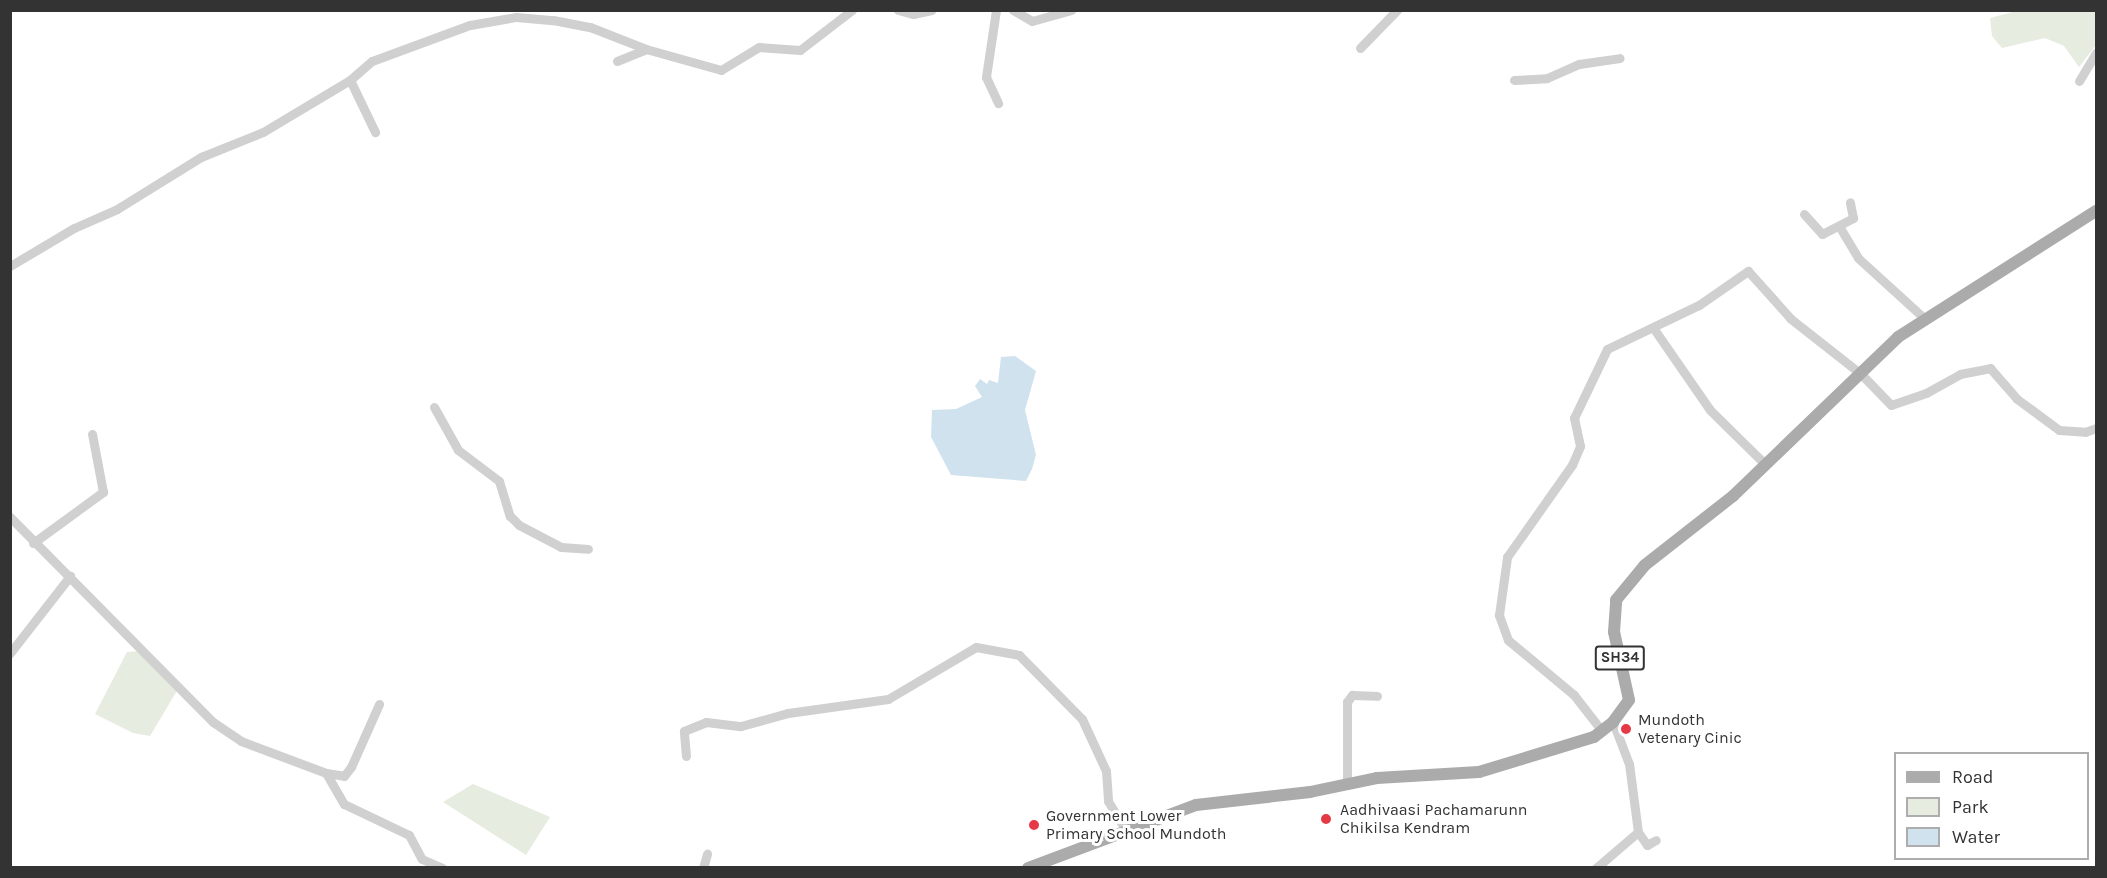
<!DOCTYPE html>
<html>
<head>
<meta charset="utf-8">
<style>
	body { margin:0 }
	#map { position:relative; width:2107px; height:878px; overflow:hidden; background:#fff; font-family:Karla,sans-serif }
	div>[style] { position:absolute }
	.green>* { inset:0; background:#e6ecdf }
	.water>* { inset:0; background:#cfe2ee }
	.minor>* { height:9px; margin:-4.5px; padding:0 4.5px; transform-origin:4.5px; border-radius:4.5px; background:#d0d0d0 }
	.major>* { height:12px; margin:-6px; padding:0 6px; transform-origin:6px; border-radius:6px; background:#ababab }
	.dots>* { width:16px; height:16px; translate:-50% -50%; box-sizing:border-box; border:3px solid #fff; border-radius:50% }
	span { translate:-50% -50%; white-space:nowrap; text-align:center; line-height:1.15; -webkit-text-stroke:6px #fff; paint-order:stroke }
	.shield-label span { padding:2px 4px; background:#fff; border:2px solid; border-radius:4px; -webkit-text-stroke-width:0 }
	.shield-label { font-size:15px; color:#333; font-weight:700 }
	.poi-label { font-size:16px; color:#333 }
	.left { translate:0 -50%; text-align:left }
	.frame { position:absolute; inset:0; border:12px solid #333; pointer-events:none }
	.legend { position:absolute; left:1894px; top:752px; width:195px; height:108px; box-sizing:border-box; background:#fff; border:2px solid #adadad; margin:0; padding:8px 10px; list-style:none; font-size:18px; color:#333 }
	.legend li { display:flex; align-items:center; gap:12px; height:30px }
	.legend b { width:30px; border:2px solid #adadad }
</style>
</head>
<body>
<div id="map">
	<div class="green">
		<div style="clip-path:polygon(2017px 11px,2096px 11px,2096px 45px,2079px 67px,2064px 46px,2045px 38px,2002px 48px,1992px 36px,1990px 18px)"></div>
		<div style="clip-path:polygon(141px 651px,178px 689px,150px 736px,133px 733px,95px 714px,127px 652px)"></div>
		<div style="clip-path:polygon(473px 784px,550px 817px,526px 855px,443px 802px)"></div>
	</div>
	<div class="water">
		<div style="clip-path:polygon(1015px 356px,1036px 371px,1025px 410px,1036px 455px,1032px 469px,1026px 481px,951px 475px,931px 437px,932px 410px,956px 409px,982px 397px,975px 386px,980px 379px,987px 384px,989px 380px,998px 383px,1001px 357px)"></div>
	</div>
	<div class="minor">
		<div style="left:898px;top:10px;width:16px;rotate:15deg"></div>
		<div style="left:913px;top:14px;width:19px;rotate:-12deg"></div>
		<div style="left:996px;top:10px;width:68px;rotate:98.5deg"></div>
		<div style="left:986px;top:77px;width:29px;rotate:65deg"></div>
		<div style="left:1013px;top:10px;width:22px;rotate:30deg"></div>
		<div style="left:1032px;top:21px;width:41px;rotate:-15.8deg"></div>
		<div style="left:1360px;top:48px;width:53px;rotate:-45.8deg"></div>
		<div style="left:617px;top:61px;width:31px;rotate:-22deg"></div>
		<div style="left:350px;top:80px;width:58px;rotate:64.3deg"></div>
		<div style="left:1514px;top:80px;width:33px;rotate:-3deg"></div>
		<div style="left:1547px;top:78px;width:35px;rotate:-24deg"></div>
		<div style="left:1579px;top:64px;width:41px;rotate:-8.3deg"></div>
		<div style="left:2079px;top:81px;width:33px;rotate:-59deg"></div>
		<div style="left:1804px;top:214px;width:27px;rotate:48deg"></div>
		<div style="left:1822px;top:234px;width:35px;rotate:-27deg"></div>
		<div style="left:1853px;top:218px;width:16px;rotate:-101deg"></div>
		<div style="left:1839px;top:226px;width:37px;rotate:59deg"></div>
		<div style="left:1858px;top:258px;width:91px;rotate:42.3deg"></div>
		<div style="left:10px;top:266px;width:74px;rotate:-30.7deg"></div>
		<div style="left:74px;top:228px;width:47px;rotate:-23.8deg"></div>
		<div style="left:117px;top:209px;width:99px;rotate:-31.8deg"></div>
		<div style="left:201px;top:157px;width:67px;rotate:-22deg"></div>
		<div style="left:263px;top:132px;width:101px;rotate:-30.9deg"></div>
		<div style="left:350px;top:80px;width:29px;rotate:-41deg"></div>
		<div style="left:372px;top:61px;width:104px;rotate:-20.2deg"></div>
		<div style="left:470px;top:25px;width:47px;rotate:-9.9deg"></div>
		<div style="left:516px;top:17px;width:37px;rotate:5deg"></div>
		<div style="left:553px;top:20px;width:38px;rotate:11deg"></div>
		<div style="left:590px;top:27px;width:60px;rotate:21.4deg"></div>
		<div style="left:646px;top:49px;width:78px;rotate:15.6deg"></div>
		<div style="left:721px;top:70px;width:44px;rotate:-31.2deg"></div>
		<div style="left:759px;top:47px;width:41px;rotate:4.2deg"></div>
		<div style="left:800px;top:50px;width:66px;rotate:-37.6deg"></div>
		<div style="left:1654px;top:329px;width:98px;rotate:55.3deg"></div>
		<div style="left:1710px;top:410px;width:78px;rotate:44.5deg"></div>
		<div style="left:434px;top:407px;width:49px;rotate:60.8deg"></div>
		<div style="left:458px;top:450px;width:51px;rotate:37.1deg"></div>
		<div style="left:499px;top:481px;width:37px;rotate:73deg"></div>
		<div style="left:510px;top:516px;width:13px;rotate:45deg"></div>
		<div style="left:519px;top:525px;width:47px;rotate:27.6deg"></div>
		<div style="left:561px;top:547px;width:27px;rotate:4deg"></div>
		<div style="left:10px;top:517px;width:289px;rotate:45.3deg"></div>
		<div style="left:213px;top:722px;width:34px;rotate:34deg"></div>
		<div style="left:241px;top:741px;width:91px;rotate:20.6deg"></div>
		<div style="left:326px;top:773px;width:36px;rotate:60deg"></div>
		<div style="left:344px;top:804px;width:72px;rotate:25.5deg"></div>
		<div style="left:409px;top:835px;width:27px;rotate:62deg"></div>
		<div style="left:422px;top:859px;width:22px;rotate:24deg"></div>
		<div style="left:33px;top:543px;width:87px;rotate:-36.1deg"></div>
		<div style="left:103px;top:492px;width:59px;rotate:-100.7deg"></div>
		<div style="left:10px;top:653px;width:98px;rotate:-52.1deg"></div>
		<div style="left:1602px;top:731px;width:46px;rotate:-127.9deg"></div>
		<div style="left:1574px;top:695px;width:86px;rotate:-140.2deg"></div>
		<div style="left:1508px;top:640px;width:27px;rotate:-110deg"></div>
		<div style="left:1499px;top:615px;width:59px;rotate:-82.1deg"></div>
		<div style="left:1507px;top:557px;width:113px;rotate:-54.8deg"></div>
		<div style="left:1572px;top:465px;width:21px;rotate:-67deg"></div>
		<div style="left:1580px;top:446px;width:29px;rotate:-102deg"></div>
		<div style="left:1574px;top:418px;width:76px;rotate:-64.4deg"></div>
		<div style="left:1607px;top:349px;width:102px;rotate:-25.6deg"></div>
		<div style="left:1699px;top:305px;width:60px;rotate:-34.8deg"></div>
		<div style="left:1748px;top:271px;width:64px;rotate:48.1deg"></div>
		<div style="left:1791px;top:319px;width:89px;rotate:38.2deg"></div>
		<div style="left:1861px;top:374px;width:43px;rotate:45.9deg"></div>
		<div style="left:1891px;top:405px;width:37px;rotate:-19deg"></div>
		<div style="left:1926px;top:393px;width:39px;rotate:-29deg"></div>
		<div style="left:1960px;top:374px;width:31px;rotate:-11deg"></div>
		<div style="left:1990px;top:368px;width:41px;rotate:48.9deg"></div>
		<div style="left:2017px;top:399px;width:52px;rotate:36.4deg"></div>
		<div style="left:2059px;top:430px;width:26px;rotate:4deg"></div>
		<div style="left:2085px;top:432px;width:12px;rotate:-20deg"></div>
		<div style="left:686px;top:756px;width:25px;rotate:-95deg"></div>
		<div style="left:684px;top:731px;width:24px;rotate:-22deg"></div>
		<div style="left:706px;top:722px;width:35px;rotate:7deg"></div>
		<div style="left:741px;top:726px;width:49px;rotate:-15.5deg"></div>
		<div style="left:788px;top:713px;width:101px;rotate:-8deg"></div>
		<div style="left:888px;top:699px;width:102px;rotate:-30.6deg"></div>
		<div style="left:976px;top:647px;width:44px;rotate:10.5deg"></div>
		<div style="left:1019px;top:655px;width:90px;rotate:45.5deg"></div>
		<div style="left:1082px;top:719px;width:57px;rotate:65.2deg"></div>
		<div style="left:1106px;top:771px;width:30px;rotate:86deg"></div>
		<div style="left:1108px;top:801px;width:33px;rotate:59deg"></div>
		<div style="left:326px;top:773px;width:18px;rotate:9deg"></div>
		<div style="left:344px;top:776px;width:11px;rotate:-52deg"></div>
		<div style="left:351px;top:767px;width:69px;rotate:-66deg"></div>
		<div style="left:1347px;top:784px;width:82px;rotate:-90deg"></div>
		<div style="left:1347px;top:702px;width:9px;rotate:-54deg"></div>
		<div style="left:1352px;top:695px;width:25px;rotate:2deg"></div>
		<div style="left:1638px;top:832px;width:16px;rotate:55deg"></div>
		<div style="left:1647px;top:845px;width:10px;rotate:-29deg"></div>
		<div style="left:703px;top:868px;width:15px;rotate:-74deg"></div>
		<div style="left:1596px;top:868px;width:55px;rotate:-40.6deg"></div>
		<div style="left:1638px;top:832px;width:69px;rotate:-97.5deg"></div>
		<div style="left:1629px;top:764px;width:45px;rotate:-110.9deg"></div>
	</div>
	<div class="major">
		<div style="left:1028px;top:868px;width:179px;rotate:-20.6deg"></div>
		<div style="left:1196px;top:805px;width:115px;rotate:-6.5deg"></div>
		<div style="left:1310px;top:792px;width:68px;rotate:-11.8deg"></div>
		<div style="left:1377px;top:778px;width:102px;rotate:-3.4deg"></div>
		<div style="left:1479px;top:772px;width:120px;rotate:-16.9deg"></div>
		<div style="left:1594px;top:737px;width:24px;rotate:-38deg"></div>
		<div style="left:1613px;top:722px;width:27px;rotate:-54deg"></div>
		<div style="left:1629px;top:700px;width:70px;rotate:-102.4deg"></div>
		<div style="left:1614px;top:632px;width:32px;rotate:-86deg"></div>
		<div style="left:1616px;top:600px;width:45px;rotate:-50.4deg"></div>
		<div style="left:1645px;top:565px;width:112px;rotate:-38.1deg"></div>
		<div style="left:1733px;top:496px;width:229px;rotate:-43.9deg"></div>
		<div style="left:1898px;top:337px;width:235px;rotate:-32.5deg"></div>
	</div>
	<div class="dots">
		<div style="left:1626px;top:729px;background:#e63946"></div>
		<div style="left:1326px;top:819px;background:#e63946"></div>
		<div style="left:1034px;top:825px;background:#e63946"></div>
	</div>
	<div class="shield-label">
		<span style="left:1620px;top:658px">SH34</span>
	</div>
	<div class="poi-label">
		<span class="left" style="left:1638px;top:729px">Mundoth<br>Vetenary Cinic</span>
		<span class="left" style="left:1340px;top:819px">Aadhivaasi Pachamarunn<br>Chikilsa Kendram</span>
		<span class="left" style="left:1046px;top:825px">Government Lower<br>Primary School Mundoth</span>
	</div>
	<div class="frame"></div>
	<ul class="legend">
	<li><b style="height:8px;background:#ababab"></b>Road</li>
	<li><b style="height:16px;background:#e6ecdf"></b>Park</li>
	<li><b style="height:16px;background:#cfe2ee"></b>Water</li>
	</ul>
</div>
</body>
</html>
